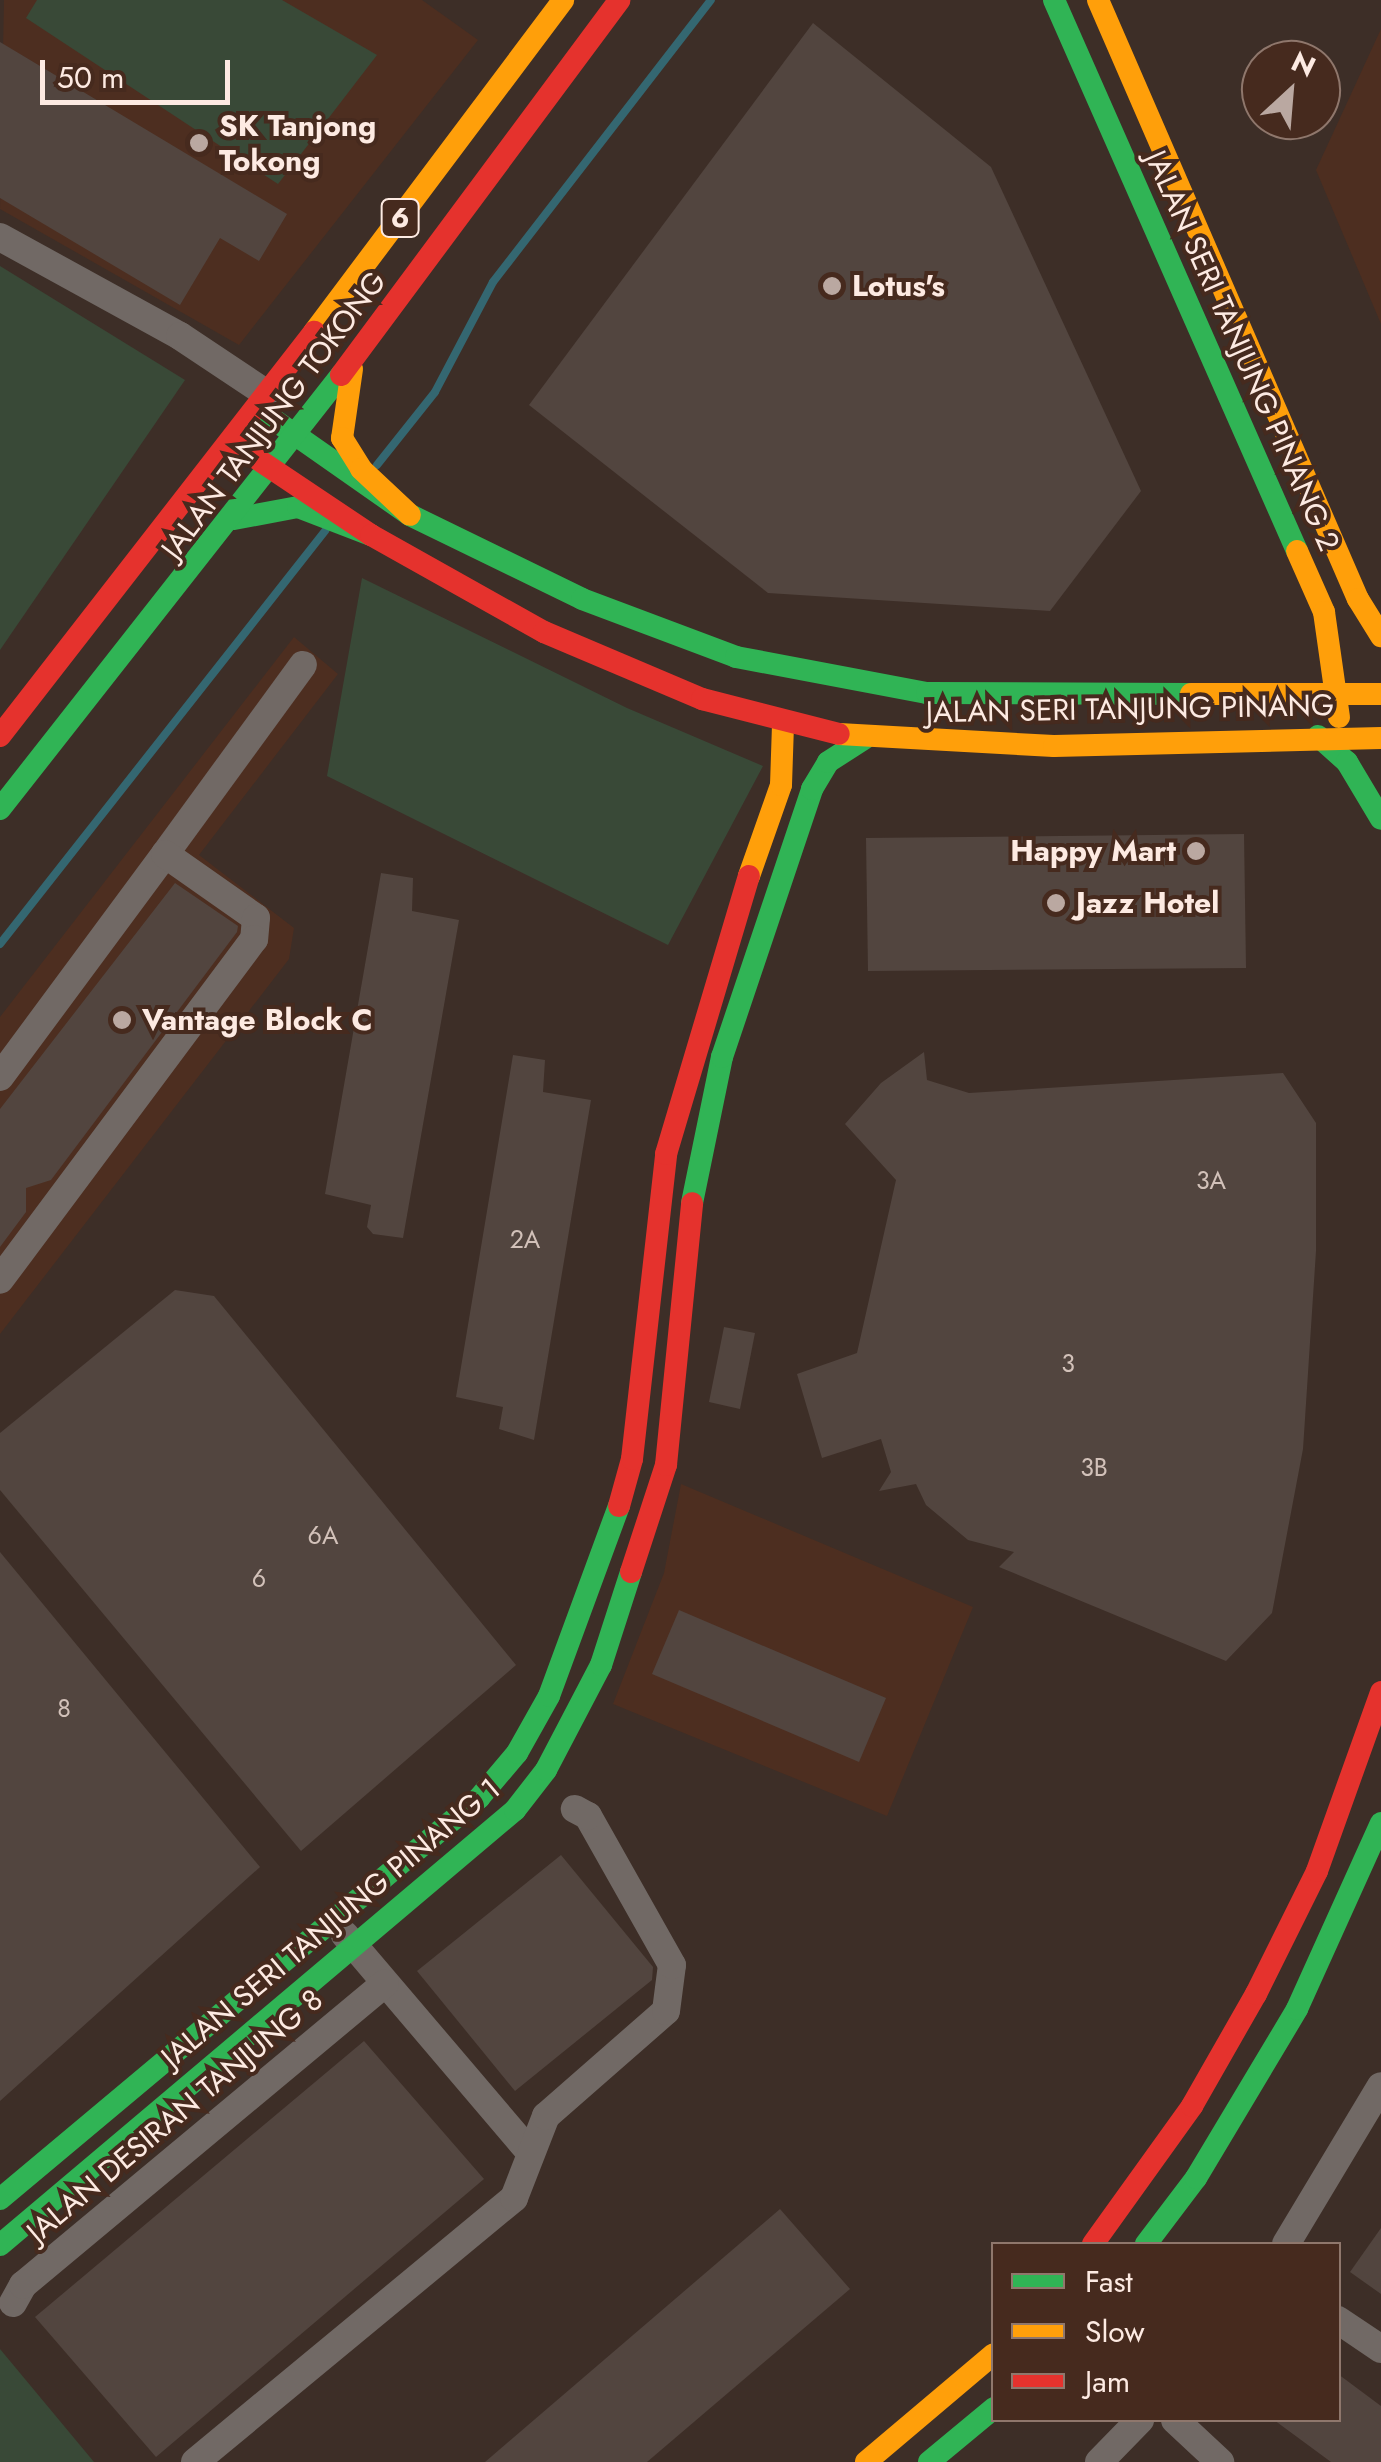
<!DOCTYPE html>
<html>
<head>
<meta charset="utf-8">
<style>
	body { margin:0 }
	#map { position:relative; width:1381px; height:2462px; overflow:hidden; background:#3d2e27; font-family:Jost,sans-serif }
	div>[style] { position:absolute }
	.built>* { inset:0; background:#4d2e20 }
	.green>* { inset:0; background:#394937 }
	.stream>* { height:8px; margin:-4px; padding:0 4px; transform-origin:4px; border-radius:4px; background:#346771 }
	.building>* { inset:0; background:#52453f }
	.street>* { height:28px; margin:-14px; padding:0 14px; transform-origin:14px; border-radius:14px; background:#716965 }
	.fast>* { height:22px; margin:-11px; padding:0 11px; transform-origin:11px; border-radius:11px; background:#30b455 }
	.slow>* { height:22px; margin:-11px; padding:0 11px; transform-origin:11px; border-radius:11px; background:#ff9f0a }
	.jam>* { height:22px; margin:-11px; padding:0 11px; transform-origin:11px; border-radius:11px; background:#e5322d }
	.dots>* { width:28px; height:28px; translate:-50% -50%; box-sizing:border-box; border:5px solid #462a1e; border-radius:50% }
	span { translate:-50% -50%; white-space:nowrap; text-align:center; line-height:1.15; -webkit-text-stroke:8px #462a1e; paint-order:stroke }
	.number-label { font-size:25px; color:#d2c1b9 }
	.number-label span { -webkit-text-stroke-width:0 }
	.shield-label span { padding:2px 8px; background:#462a1e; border:2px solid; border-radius:8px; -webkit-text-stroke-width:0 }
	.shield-label { font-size:28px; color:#fdeae2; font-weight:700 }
	.poi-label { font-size:30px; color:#fdeae2; font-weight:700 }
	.left { translate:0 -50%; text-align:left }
	.right { translate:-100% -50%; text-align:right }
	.street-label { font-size:30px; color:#fdeae2 }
	.legend { position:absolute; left:991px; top:2242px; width:350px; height:180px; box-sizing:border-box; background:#462a1e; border:2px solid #8f776c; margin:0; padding:12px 18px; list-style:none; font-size:30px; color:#fdeae2 }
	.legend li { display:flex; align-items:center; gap:20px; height:50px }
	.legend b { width:50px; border:2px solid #8f776c }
	.north { position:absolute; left:1241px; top:40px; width:100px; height:100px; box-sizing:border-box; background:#462a1e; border:2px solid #8f776c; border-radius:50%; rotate:26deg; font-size:28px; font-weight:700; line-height:40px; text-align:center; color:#fdeae2 }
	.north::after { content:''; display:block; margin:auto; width:35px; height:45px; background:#baa8a1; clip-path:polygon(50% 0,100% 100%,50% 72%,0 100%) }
	.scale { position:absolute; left:40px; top:60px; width:190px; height:45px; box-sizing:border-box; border:5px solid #fdeae2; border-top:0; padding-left:12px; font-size:30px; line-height:35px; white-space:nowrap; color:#fdeae2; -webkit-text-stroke:8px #462a1e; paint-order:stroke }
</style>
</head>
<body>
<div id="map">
	<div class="built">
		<div style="clip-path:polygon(4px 0,422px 0,478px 40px,239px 345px,0 209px)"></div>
		<div style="clip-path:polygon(1381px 29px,1381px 324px,1316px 170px)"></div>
		<div style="clip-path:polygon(294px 637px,338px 674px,199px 855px,294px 928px,289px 959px,0 1334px,0 1017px)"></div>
		<div style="clip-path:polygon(681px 1484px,973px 1607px,887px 1816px,613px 1704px,664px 1573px)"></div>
	</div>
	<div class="green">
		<div style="clip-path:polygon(37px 0,282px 0,377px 55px,278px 184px,26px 18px)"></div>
		<div style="clip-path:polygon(0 266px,185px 380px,0 650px)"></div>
		<div style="clip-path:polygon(362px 578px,627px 708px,763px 766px,668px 945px,327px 776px)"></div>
		<div style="clip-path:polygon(0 2349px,94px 2462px,0 2462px)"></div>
	</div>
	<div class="stream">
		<div style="left:377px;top:465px;width:93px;rotate:-51.5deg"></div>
		<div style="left:435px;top:392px;width:124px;rotate:-62.2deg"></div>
		<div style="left:493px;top:282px;width:356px;rotate:-52.3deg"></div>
		<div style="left:0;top:944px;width:526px;rotate:-51.8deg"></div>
	</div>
	<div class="building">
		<div style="clip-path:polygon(813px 23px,991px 167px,1141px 491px,1050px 611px,768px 593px,529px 405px)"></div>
		<div style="clip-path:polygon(0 42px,287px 214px,259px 261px,220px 238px,180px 305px,0 198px)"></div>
		<div style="clip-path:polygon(1244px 834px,1246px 968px,868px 971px,866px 838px)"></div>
		<div style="clip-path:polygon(381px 873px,413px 878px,412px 911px,459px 920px,403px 1238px,373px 1234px,367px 1227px,371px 1205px,325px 1194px)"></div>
		<div style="clip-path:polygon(175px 883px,238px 926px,237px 932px,51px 1180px,26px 1188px,26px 1212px,0 1247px,0 1109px)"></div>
		<div style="clip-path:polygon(924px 1052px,927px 1080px,969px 1093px,1283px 1073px,1316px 1123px,1316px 1251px,1303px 1449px,1272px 1613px,1226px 1661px,999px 1567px,1014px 1552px,968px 1540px,926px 1505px,916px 1484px,879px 1491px,891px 1472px,881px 1439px,822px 1458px,797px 1374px,857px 1353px,896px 1180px,845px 1124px,881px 1083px)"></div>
		<div style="clip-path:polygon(513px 1055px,545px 1060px,543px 1092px,591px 1100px,534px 1440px,499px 1429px,503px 1407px,456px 1397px)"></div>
		<div style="clip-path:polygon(175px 1290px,214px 1296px,516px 1665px,301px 1851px,0 1490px,0 1433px)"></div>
		<div style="clip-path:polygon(724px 1327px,755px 1333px,740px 1409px,709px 1402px)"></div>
		<div style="clip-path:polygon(0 1552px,260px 1867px,0 2101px)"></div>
		<div style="clip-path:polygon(679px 1610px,886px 1698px,859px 1762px,652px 1674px)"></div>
		<div style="clip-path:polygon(561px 1855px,653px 1967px,652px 1980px,515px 2091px,417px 1971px)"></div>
		<div style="clip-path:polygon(364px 2041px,484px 2179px,156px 2457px,35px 2317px)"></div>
		<div style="clip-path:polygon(780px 2209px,850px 2289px,647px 2462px,485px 2462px)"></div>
		<div style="clip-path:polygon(1381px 2228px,1381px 2294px,1350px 2272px)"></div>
		<div style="clip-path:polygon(1338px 2374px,1381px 2406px,1381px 2462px,1331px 2462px,1274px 2420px,1338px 2420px)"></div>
	</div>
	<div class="street">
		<div style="left:0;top:237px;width:205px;rotate:28.8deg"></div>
		<div style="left:180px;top:336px;width:105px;rotate:33.7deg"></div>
		<div style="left:165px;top:854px;width:234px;rotate:-53.9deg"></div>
		<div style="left:0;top:1077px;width:277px;rotate:-53.5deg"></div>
		<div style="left:165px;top:854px;width:111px;rotate:35.1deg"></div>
		<div style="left:256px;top:918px;width:21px;rotate:95deg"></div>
		<div style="left:254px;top:939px;width:425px;rotate:126.7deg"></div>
		<div style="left:345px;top:1935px;width:284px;rotate:49.6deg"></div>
		<div style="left:1286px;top:2244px;width:184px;rotate:-59deg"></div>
		<div style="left:13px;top:2303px;width:21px;rotate:-61deg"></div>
		<div style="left:23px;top:2285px;width:471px;rotate:-39.8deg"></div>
		<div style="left:1338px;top:2320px;width:52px;rotate:34deg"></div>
		<div style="left:1175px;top:2420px;width:62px;rotate:43deg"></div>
		<div style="left:195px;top:2462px;width:414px;rotate:-39.6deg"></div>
		<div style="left:514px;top:2198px;width:88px;rotate:-68.7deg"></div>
		<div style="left:546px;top:2116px;width:159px;rotate:-41.2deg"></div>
		<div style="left:666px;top:2011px;width:46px;rotate:-82.6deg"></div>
		<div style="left:672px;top:1965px;width:171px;rotate:-119.4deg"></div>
		<div style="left:588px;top:1816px;width:15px;rotate:-152deg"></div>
		<div style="left:1099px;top:2462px;width:59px;rotate:-45.7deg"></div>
	</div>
	<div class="fast">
		<div style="left:1054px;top:0;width:602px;rotate:66.2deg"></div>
		<div style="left:257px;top:408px;width:187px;rotate:35deg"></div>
		<div style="left:410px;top:515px;width:191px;rotate:26deg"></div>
		<div style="left:582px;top:599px;width:165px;rotate:20.6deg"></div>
		<div style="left:736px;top:657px;width:194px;rotate:10.7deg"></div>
		<div style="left:927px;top:693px;width:264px;rotate:0.2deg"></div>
		<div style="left:234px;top:519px;width:65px;rotate:-10.6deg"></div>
		<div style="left:298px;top:507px;width:78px;rotate:21deg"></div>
		<div style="left:1318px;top:736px;width:39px;rotate:42deg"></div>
		<div style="left:1347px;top:762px;width:66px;rotate:59.2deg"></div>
		<div style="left:0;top:809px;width:552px;rotate:-51.84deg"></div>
		<div style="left:692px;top:1203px;width:149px;rotate:-78.4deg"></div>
		<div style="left:722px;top:1057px;width:283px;rotate:-71.4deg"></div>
		<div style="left:812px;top:789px;width:31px;rotate:-59deg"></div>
		<div style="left:828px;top:762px;width:43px;rotate:-32.6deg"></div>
		<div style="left:0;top:2199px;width:625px;rotate:-39.93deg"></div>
		<div style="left:479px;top:1798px;width:59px;rotate:-49.8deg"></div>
		<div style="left:517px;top:1753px;width:65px;rotate:-60.7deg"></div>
		<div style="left:549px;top:1696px;width:202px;rotate:-69.8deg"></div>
		<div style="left:1146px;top:2244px;width:83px;rotate:-52.9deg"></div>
		<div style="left:1196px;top:2178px;width:197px;rotate:-59.1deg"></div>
		<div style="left:1297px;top:2009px;width:204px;rotate:-65.7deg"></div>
		<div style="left:0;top:2245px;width:674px;rotate:-40.19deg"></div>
		<div style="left:515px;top:1810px;width:51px;rotate:-52.2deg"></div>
		<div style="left:546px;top:1770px;width:119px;rotate:-62.4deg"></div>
		<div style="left:601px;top:1665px;width:98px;rotate:-72.1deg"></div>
		<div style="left:929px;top:2462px;width:85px;rotate:-39.7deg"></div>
	</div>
	<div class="slow">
		<div style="left:1098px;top:0;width:653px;rotate:66.54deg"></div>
		<div style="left:1358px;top:599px;width:44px;rotate:58.1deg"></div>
		<div style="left:314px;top:332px;width:415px;rotate:-53.1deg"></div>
		<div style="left:352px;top:369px;width:70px;rotate:98.2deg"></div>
		<div style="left:342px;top:438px;width:36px;rotate:58deg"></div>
		<div style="left:361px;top:469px;width:67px;rotate:43.2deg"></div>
		<div style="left:1297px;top:551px;width:67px;rotate:66.1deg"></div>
		<div style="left:1324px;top:612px;width:106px;rotate:81.9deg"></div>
		<div style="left:1191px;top:694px;width:190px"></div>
		<div style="left:839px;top:734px;width:215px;rotate:3.2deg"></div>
		<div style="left:1054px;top:746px;width:327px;rotate:-1.4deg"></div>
		<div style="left:749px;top:876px;width:96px;rotate:-70.6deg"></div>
		<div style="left:781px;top:785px;width:61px;rotate:-88.1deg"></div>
		<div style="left:866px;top:2462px;width:167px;rotate:-40.2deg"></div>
	</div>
	<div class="jam">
		<div style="left:341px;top:375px;width:467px;rotate:-53.4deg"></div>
		<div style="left:232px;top:442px;width:167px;rotate:33.8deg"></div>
		<div style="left:371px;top:535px;width:198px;rotate:29.3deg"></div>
		<div style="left:544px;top:632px;width:172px;rotate:23deg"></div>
		<div style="left:702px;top:699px;width:141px;rotate:14.3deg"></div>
		<div style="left:0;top:736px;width:512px;rotate:-52.14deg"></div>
		<div style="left:619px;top:1506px;width:49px;rotate:-74.5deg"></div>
		<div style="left:632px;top:1459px;width:307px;rotate:-83.6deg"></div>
		<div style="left:666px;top:1154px;width:290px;rotate:-73.4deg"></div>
		<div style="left:631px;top:1572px;width:113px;rotate:-71.9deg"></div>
		<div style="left:666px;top:1465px;width:263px;rotate:-84.3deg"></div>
		<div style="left:1093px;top:2244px;width:170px;rotate:-54.3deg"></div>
		<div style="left:1192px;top:2106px;width:129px;rotate:-60.3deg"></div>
		<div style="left:1256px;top:1994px;width:137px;rotate:-63.6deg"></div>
		<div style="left:1317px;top:1871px;width:190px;rotate:-70.3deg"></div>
	</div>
	<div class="dots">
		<div style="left:199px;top:143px;background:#baa8a1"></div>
		<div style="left:832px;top:286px;background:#baa8a1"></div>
		<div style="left:1196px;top:851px;background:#baa8a1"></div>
		<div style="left:1056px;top:903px;background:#baa8a1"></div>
		<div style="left:122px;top:1020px;background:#baa8a1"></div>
	</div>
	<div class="number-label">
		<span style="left:1211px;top:1180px">3A</span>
		<span style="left:525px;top:1239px">2A</span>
		<span style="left:1068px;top:1363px">3</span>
		<span style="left:1094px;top:1467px">3B</span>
		<span style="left:323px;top:1535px">6A</span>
		<span style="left:259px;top:1578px">6</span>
		<span style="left:64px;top:1708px">8</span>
	</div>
	<div class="shield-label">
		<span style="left:400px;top:218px">6</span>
	</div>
	<div class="poi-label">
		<span class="left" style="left:219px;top:143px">SK Tanjong<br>Tokong</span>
		<span class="left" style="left:852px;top:286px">Lotus's</span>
		<span class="right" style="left:1176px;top:851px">Happy Mart</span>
		<span class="left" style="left:1076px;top:903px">Jazz Hotel</span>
		<span class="left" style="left:142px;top:1020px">Vantage Block C</span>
	</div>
	<div class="street-label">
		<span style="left:1242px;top:351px;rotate:66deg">JALAN SERI TANJUNG PINANG 2</span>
		<span style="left:274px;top:415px;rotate:-53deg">JALAN TANJUNG TOKONG</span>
		<span style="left:1130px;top:709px;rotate:-1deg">JALAN SERI TANJUNG PINANG</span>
		<span style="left:331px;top:1923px;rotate:-40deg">JALAN SERI TANJUNG PINANG 1</span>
		<span style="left:175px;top:2116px;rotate:-40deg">JALAN DESIRAN TANJUNG 8</span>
	</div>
	<ul class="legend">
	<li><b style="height:12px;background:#30b455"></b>Fast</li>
	<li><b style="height:12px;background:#ff9f0a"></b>Slow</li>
	<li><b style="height:12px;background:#e5322d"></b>Jam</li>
	</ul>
	<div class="north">N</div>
	<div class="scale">50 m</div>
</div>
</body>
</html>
